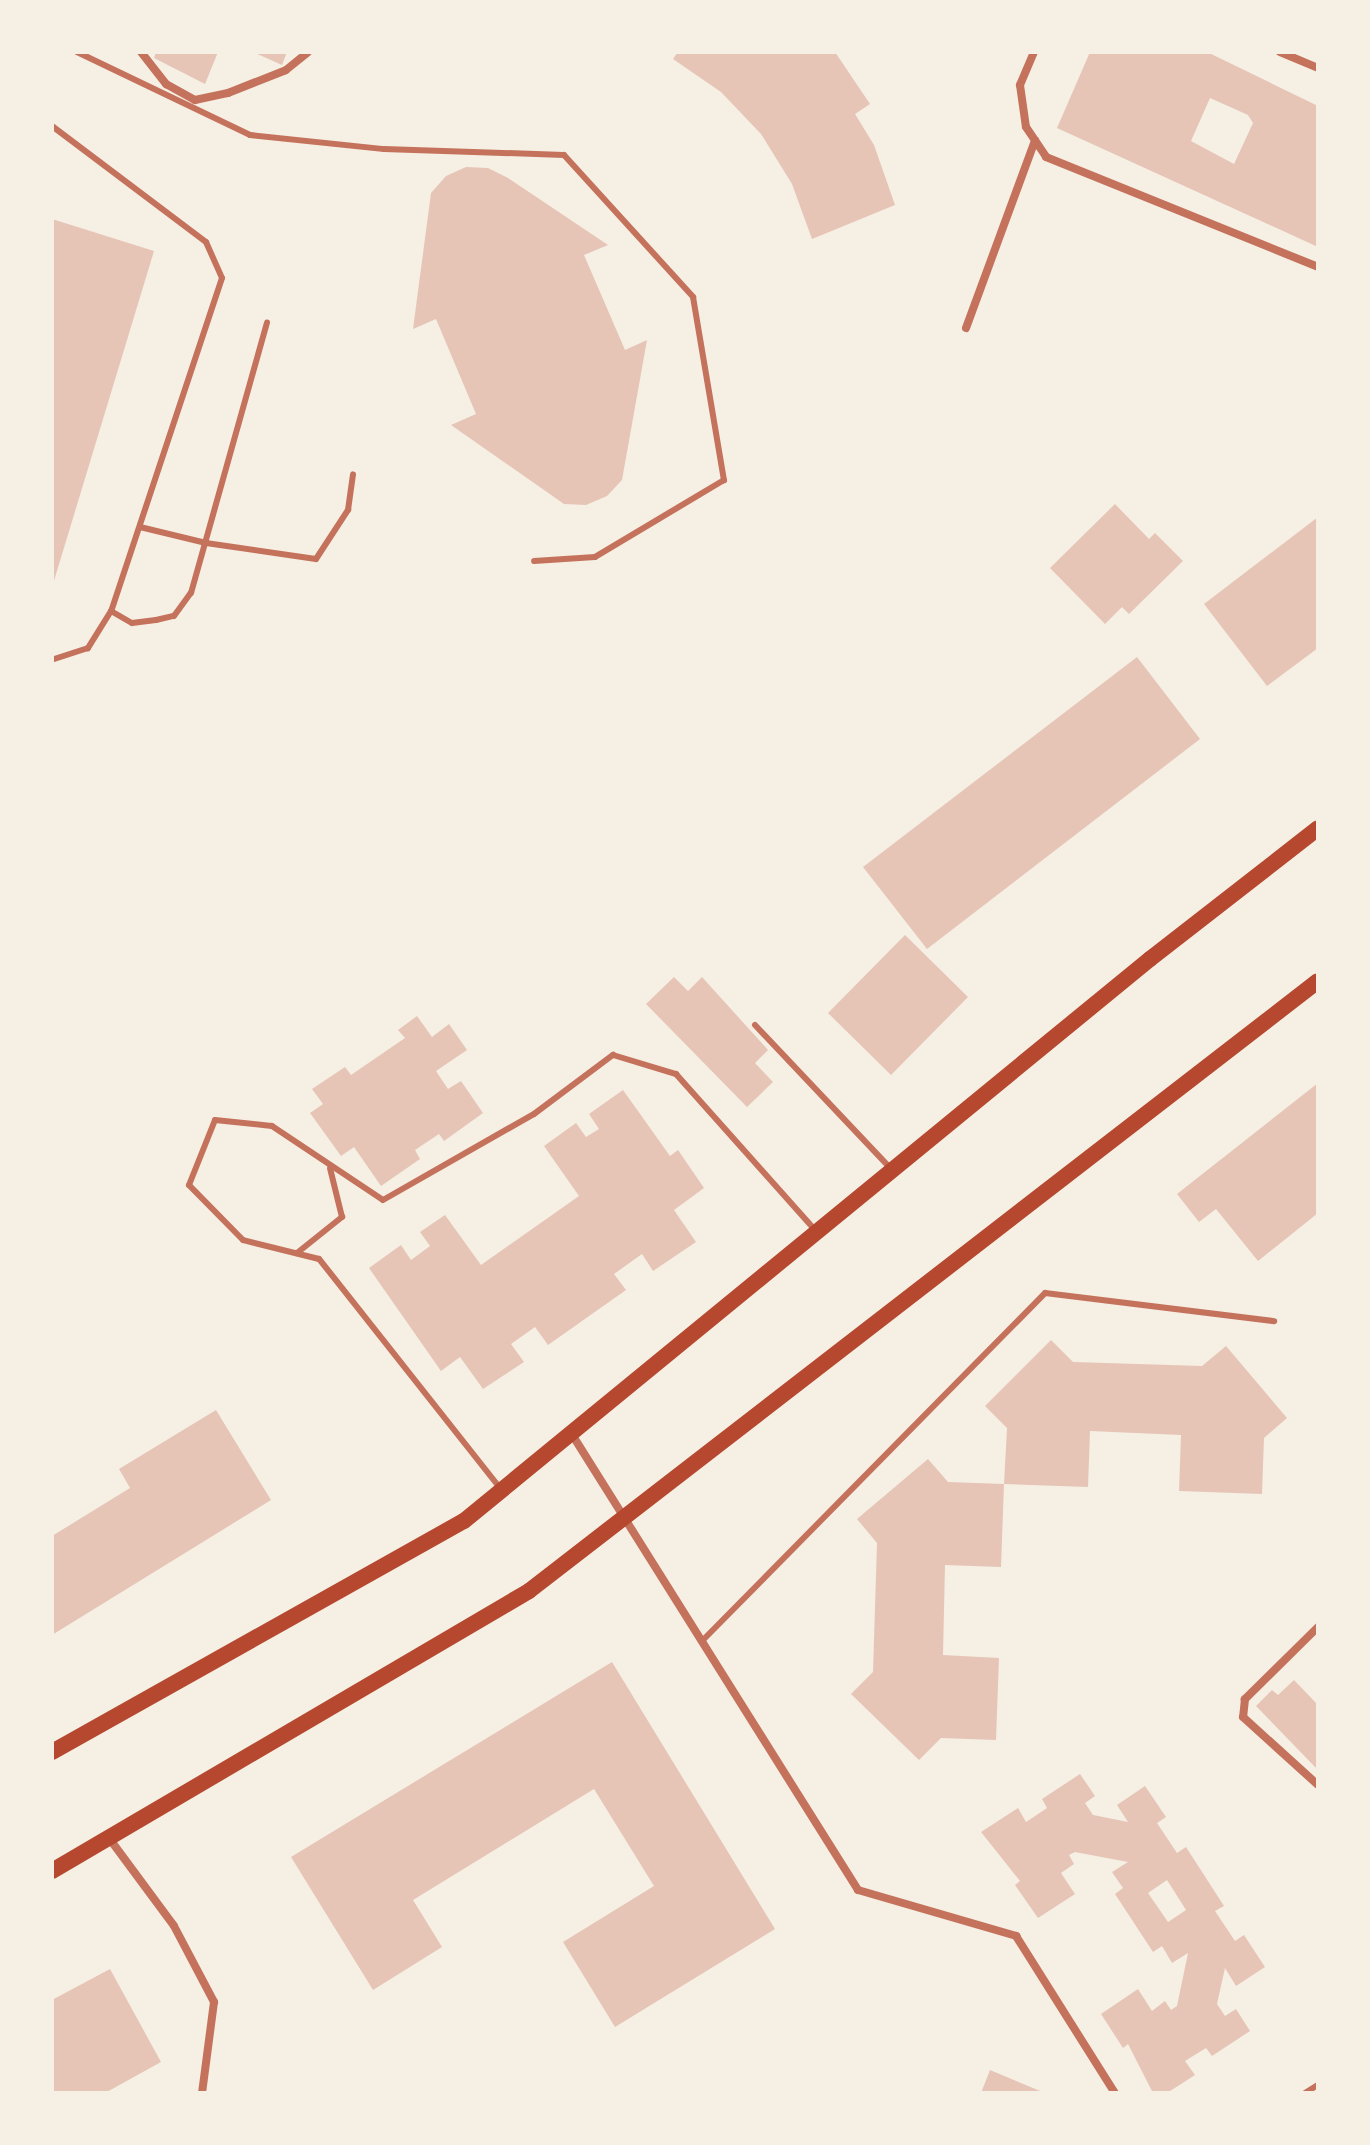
<!DOCTYPE html>
<html>
<head>
<meta charset="utf-8">
<style>
	body { margin:0 }
	#map { position:relative; width:1370px; height:2145px; overflow:hidden; background:#f6efe4; font-family:"Crimson Pro",serif }
	div>[style] { position:absolute }
	.building>* { inset:0; background:#e6c5b7 }
	.service>* { height:6px; margin:-3px; padding:0 3px; transform-origin:3px; border-radius:3px; background:#c5725c }
	.minor>* { height:8px; margin:-4px; padding:0 4px; transform-origin:4px; border-radius:4px; background:#c5725c }
	.secondary>* { height:16px; margin:-8px; padding:0 8px; transform-origin:8px; border-radius:8px; background:#b5482f }
	span { translate:-50% -50%; white-space:nowrap; text-align:center; line-height:1.15; -webkit-text-stroke:6px #f6efe4; paint-order:stroke }
	.frame { position:absolute; inset:0; border:54px solid #f6efe4; pointer-events:none }
</style>
</head>
<body>
<div id="map">
	<div class="building">
		<div style="clip-path:polygon(156px 52px,218px 52px,205px 84px,154px 58px)"></div>
		<div style="clip-path:polygon(253px 52px,287px 52px,282px 65px)"></div>
		<div style="clip-path:polygon(678px 52px,835px 52px,870px 104px,855px 114px,874px 145px,895px 205px,812px 239px,792px 184px,761px 134px,721px 92px,673px 59px)"></div>
		<div style="clip-path:polygon(evenodd,1090px 52px,1207px 52px,1318px 106px,1318px 247px,1057px 128px,1090px 52px,1210px 98px,1248px 115px,1253px 123px,1234px 164px,1191px 141px,1210px 98px)"></div>
		<div style="clip-path:polygon(466px 167px,488px 168px,508px 178px,608px 245px,584px 255px,625px 350px,647px 340px,622px 480px,607px 496px,586px 505px,564px 504px,451px 425px,476px 414px,436px 319px,413px 329px,431px 193px,446px 176px)"></div>
		<div style="clip-path:polygon(52px 219px,154px 251px,53px 584px,52px 584px)"></div>
		<div style="clip-path:polygon(1115px 504px,1149px 539px,1155px 533px,1183px 561px,1129px 614px,1122px 607px,1105px 624px,1050px 568px)"></div>
		<div style="clip-path:polygon(1318px 517px,1318px 648px,1267px 686px,1204px 604px)"></div>
		<div style="clip-path:polygon(1137px 657px,1200px 739px,927px 949px,863px 867px)"></div>
		<div style="clip-path:polygon(905px 935px,968px 997px,891px 1075px,828px 1013px)"></div>
		<div style="clip-path:polygon(674px 977px,688px 991px,702px 977px,768px 1050px,755px 1063px,773px 1082px,747px 1107px,646px 1004px)"></div>
		<div style="clip-path:polygon(417px 1016px,432px 1037px,449px 1024px,467px 1050px,436px 1071px,448px 1089px,461px 1081px,483px 1113px,444px 1141px,439px 1134px,415px 1150px,420px 1159px,381px 1186px,354px 1147px,341px 1156px,310px 1113px,323px 1104px,312px 1089px,345px 1067px,351px 1075px,405px 1038px,398px 1030px)"></div>
		<div style="clip-path:polygon(1318px 1083px,1318px 1213px,1258px 1261px,1216px 1209px,1199px 1222px,1177px 1194px)"></div>
		<div style="clip-path:polygon(623px 1090px,670px 1156px,678px 1150px,704px 1188px,674px 1210px,696px 1242px,653px 1271px,642px 1254px,614px 1274px,626px 1290px,548px 1345px,535px 1327px,511px 1344px,524px 1362px,483px 1389px,460px 1357px,441px 1371px,369px 1268px,401px 1245px,411px 1260px,430px 1246px,420px 1232px,445px 1215px,481px 1265px,579px 1196px,544px 1146px,576px 1123px,586px 1137px,599px 1129px,589px 1114px)"></div>
		<div style="clip-path:polygon(1051px 1340px,1073px 1362px,1138px 1364px,1202px 1366px,1226px 1346px,1287px 1418px,1264px 1438px,1262px 1494px,1179px 1491px,1181px 1435px,1090px 1431px,1088px 1487px,1004px 1484px,1007px 1428px,985px 1406px)"></div>
		<div style="clip-path:polygon(216px 1410px,271px 1500px,52px 1635px,52px 1536px,130px 1488px,119px 1469px)"></div>
		<div style="clip-path:polygon(928px 1459px,948px 1482px,1004px 1484px,1001px 1567px,945px 1565px,943px 1655px,999px 1658px,996px 1740px,941px 1738px,919px 1760px,851px 1694px,873px 1672px,877px 1543px,857px 1519px)"></div>
		<div style="clip-path:polygon(612px 1662px,775px 1929px,615px 2027px,563px 1942px,654px 1886px,594px 1789px,413px 1900px,442px 1947px,373px 1990px,291px 1857px)"></div>
		<div style="clip-path:polygon(1294px 1680px,1318px 1705px,1318px 1770px,1256px 1706px,1272px 1690px,1278px 1695px)"></div>
		<div style="clip-path:polygon(evenodd,1080px 1774px,1095px 1796px,1085px 1803px,1093px 1815px,1128px 1822px,1117px 1805px,1145px 1786px,1166px 1817px,1157px 1823px,1177px 1853px,1186px 1847px,1224px 1906px,1215px 1911px,1235px 1941px,1244px 1935px,1265px 1967px,1236px 1986px,1225px 1968px,1217px 2004px,1225px 2016px,1236px 2009px,1250px 2031px,1212px 2056px,1206px 2048px,1185px 2061px,1195px 2075px,1167px 2093px,1153px 2093px,1128px 2044px,1123px 2048px,1101px 2014px,1138px 1989px,1152px 2011px,1165px 2001px,1171px 2010px,1177px 2006px,1188px 1953px,1172px 1963px,1162px 1946px,1153px 1952px,1115px 1894px,1123px 1888px,1112px 1872px,1128px 1862px,1075px 1852px,1069px 1855px,1074px 1864px,1061px 1873px,1075px 1894px,1038px 1918px,1015px 1885px,1020px 1881px,981px 1832px,1018px 1808px,1026px 1822px,1047px 1808px,1042px 1799px,1080px 1774px,1167px 1880px,1186px 1910px,1168px 1922px,1148px 1893px,1167px 1880px)"></div>
		<div style="clip-path:polygon(110px 1969px,161px 2062px,105px 2093px,52px 2093px,52px 2000px)"></div>
		<div style="clip-path:polygon(990px 2070px,1033px 2088px,1045px 2093px,981px 2093px)"></div>
	</div>
	<div class="service">
		<div style="left:77px;top:52px;width:192px;rotate:25.6deg"></div>
		<div style="left:250px;top:135px;width:135px;rotate:6deg"></div>
		<div style="left:384px;top:149px;width:180px;rotate:1.9deg"></div>
		<div style="left:564px;top:155px;width:192px;rotate:47.7deg"></div>
		<div style="left:693px;top:297px;width:186px;rotate:80.4deg"></div>
		<div style="left:724px;top:480px;width:150px;rotate:149.2deg"></div>
		<div style="left:595px;top:557px;width:61px;rotate:176.2deg"></div>
		<div style="left:52px;top:126px;width:193px;rotate:37deg"></div>
		<div style="left:206px;top:242px;width:39px;rotate:66deg"></div>
		<div style="left:222px;top:278px;width:351px;rotate:108.4deg"></div>
		<div style="left:111px;top:611px;width:44px;rotate:121.9deg"></div>
		<div style="left:88px;top:648px;width:38px;rotate:162deg"></div>
		<div style="left:140px;top:527px;width:68px;rotate:13.6deg"></div>
		<div style="left:206px;top:543px;width:111px;rotate:8.3deg"></div>
		<div style="left:316px;top:559px;width:59px;rotate:-56.9deg"></div>
		<div style="left:348px;top:510px;width:36px;rotate:-82deg"></div>
		<div style="left:111px;top:611px;width:24px;rotate:30deg"></div>
		<div style="left:132px;top:623px;width:24px;rotate:-7deg"></div>
		<div style="left:156px;top:620px;width:18px;rotate:-13deg"></div>
		<div style="left:174px;top:616px;width:29px;rotate:-54deg"></div>
		<div style="left:191px;top:593px;width:281px;rotate:-74.3deg"></div>
		<div style="left:755px;top:1025px;width:198px;rotate:46.6deg"></div>
		<div style="left:297px;top:1253px;width:58px;rotate:-38.7deg"></div>
		<div style="left:342px;top:1217px;width:50px;rotate:-103.8deg"></div>
		<div style="left:500px;top:1488px;width:292px;rotate:-128.3deg"></div>
		<div style="left:319px;top:1259px;width:78px;rotate:-166deg"></div>
		<div style="left:243px;top:1240px;width:77px;rotate:-134.5deg"></div>
		<div style="left:189px;top:1185px;width:70px;rotate:-68.2deg"></div>
		<div style="left:215px;top:1120px;width:57px;rotate:6deg"></div>
		<div style="left:272px;top:1126px;width:133px;rotate:33.7deg"></div>
		<div style="left:383px;top:1200px;width:174px;rotate:-29.7deg"></div>
		<div style="left:534px;top:1114px;width:99px;rotate:-36.8deg"></div>
		<div style="left:613px;top:1055px;width:66px;rotate:16.8deg"></div>
		<div style="left:676px;top:1074px;width:209px;rotate:48.3deg"></div>
		<div style="left:704px;top:1639px;width:486px;rotate:-45.4deg"></div>
		<div style="left:1045px;top:1293px;width:231px;rotate:7deg"></div>
		<div style="left:1305px;top:2093px;width:15px;rotate:-32deg"></div>
	</div>
	<div class="minor">
		<div style="left:141px;top:52px;width:41px;rotate:52deg"></div>
		<div style="left:166px;top:84px;width:33px;rotate:29deg"></div>
		<div style="left:195px;top:100px;width:34px;rotate:-12deg"></div>
		<div style="left:228px;top:93px;width:62px;rotate:-21.6deg"></div>
		<div style="left:286px;top:70px;width:28px;rotate:-39deg"></div>
		<div style="left:1034px;top:52px;width:36px;rotate:113deg"></div>
		<div style="left:1020px;top:85px;width:42px;rotate:81.9deg"></div>
		<div style="left:1026px;top:127px;width:36px;rotate:56deg"></div>
		<div style="left:1046px;top:157px;width:293px;rotate:22deg"></div>
		<div style="left:1280px;top:52px;width:41px;rotate:22.8deg"></div>
		<div style="left:966px;top:328px;width:200px;rotate:-69.8deg"></div>
		<div style="left:573px;top:1436px;width:536px;rotate:57.88deg"></div>
		<div style="left:858px;top:1890px;width:165px;rotate:16.2deg"></div>
		<div style="left:1016px;top:1936px;width:186px;rotate:57.8deg"></div>
		<div style="left:1318px;top:1627px;width:103px;rotate:135.4deg"></div>
		<div style="left:1245px;top:1699px;width:18px;rotate:96deg"></div>
		<div style="left:1243px;top:1717px;width:101px;rotate:42.2deg"></div>
		<div style="left:109px;top:1838px;width:109px;rotate:53.5deg"></div>
		<div style="left:174px;top:1926px;width:86px;rotate:62.2deg"></div>
		<div style="left:214px;top:2002px;width:92px;rotate:97.5deg"></div>
	</div>
	<div class="secondary">
		<div style="left:52px;top:1752px;width:472px;rotate:-29.3deg"></div>
		<div style="left:464px;top:1521px;width:887px;rotate:-39.33deg"></div>
		<div style="left:1150px;top:959px;width:213px;rotate:-37.9deg"></div>
		<div style="left:52px;top:1871px;width:553px;rotate:-30.41deg"></div>
		<div style="left:529px;top:1591px;width:997px;rotate:-37.71deg"></div>
	</div>
	<div class="frame"></div>
</div>
</body>
</html>
